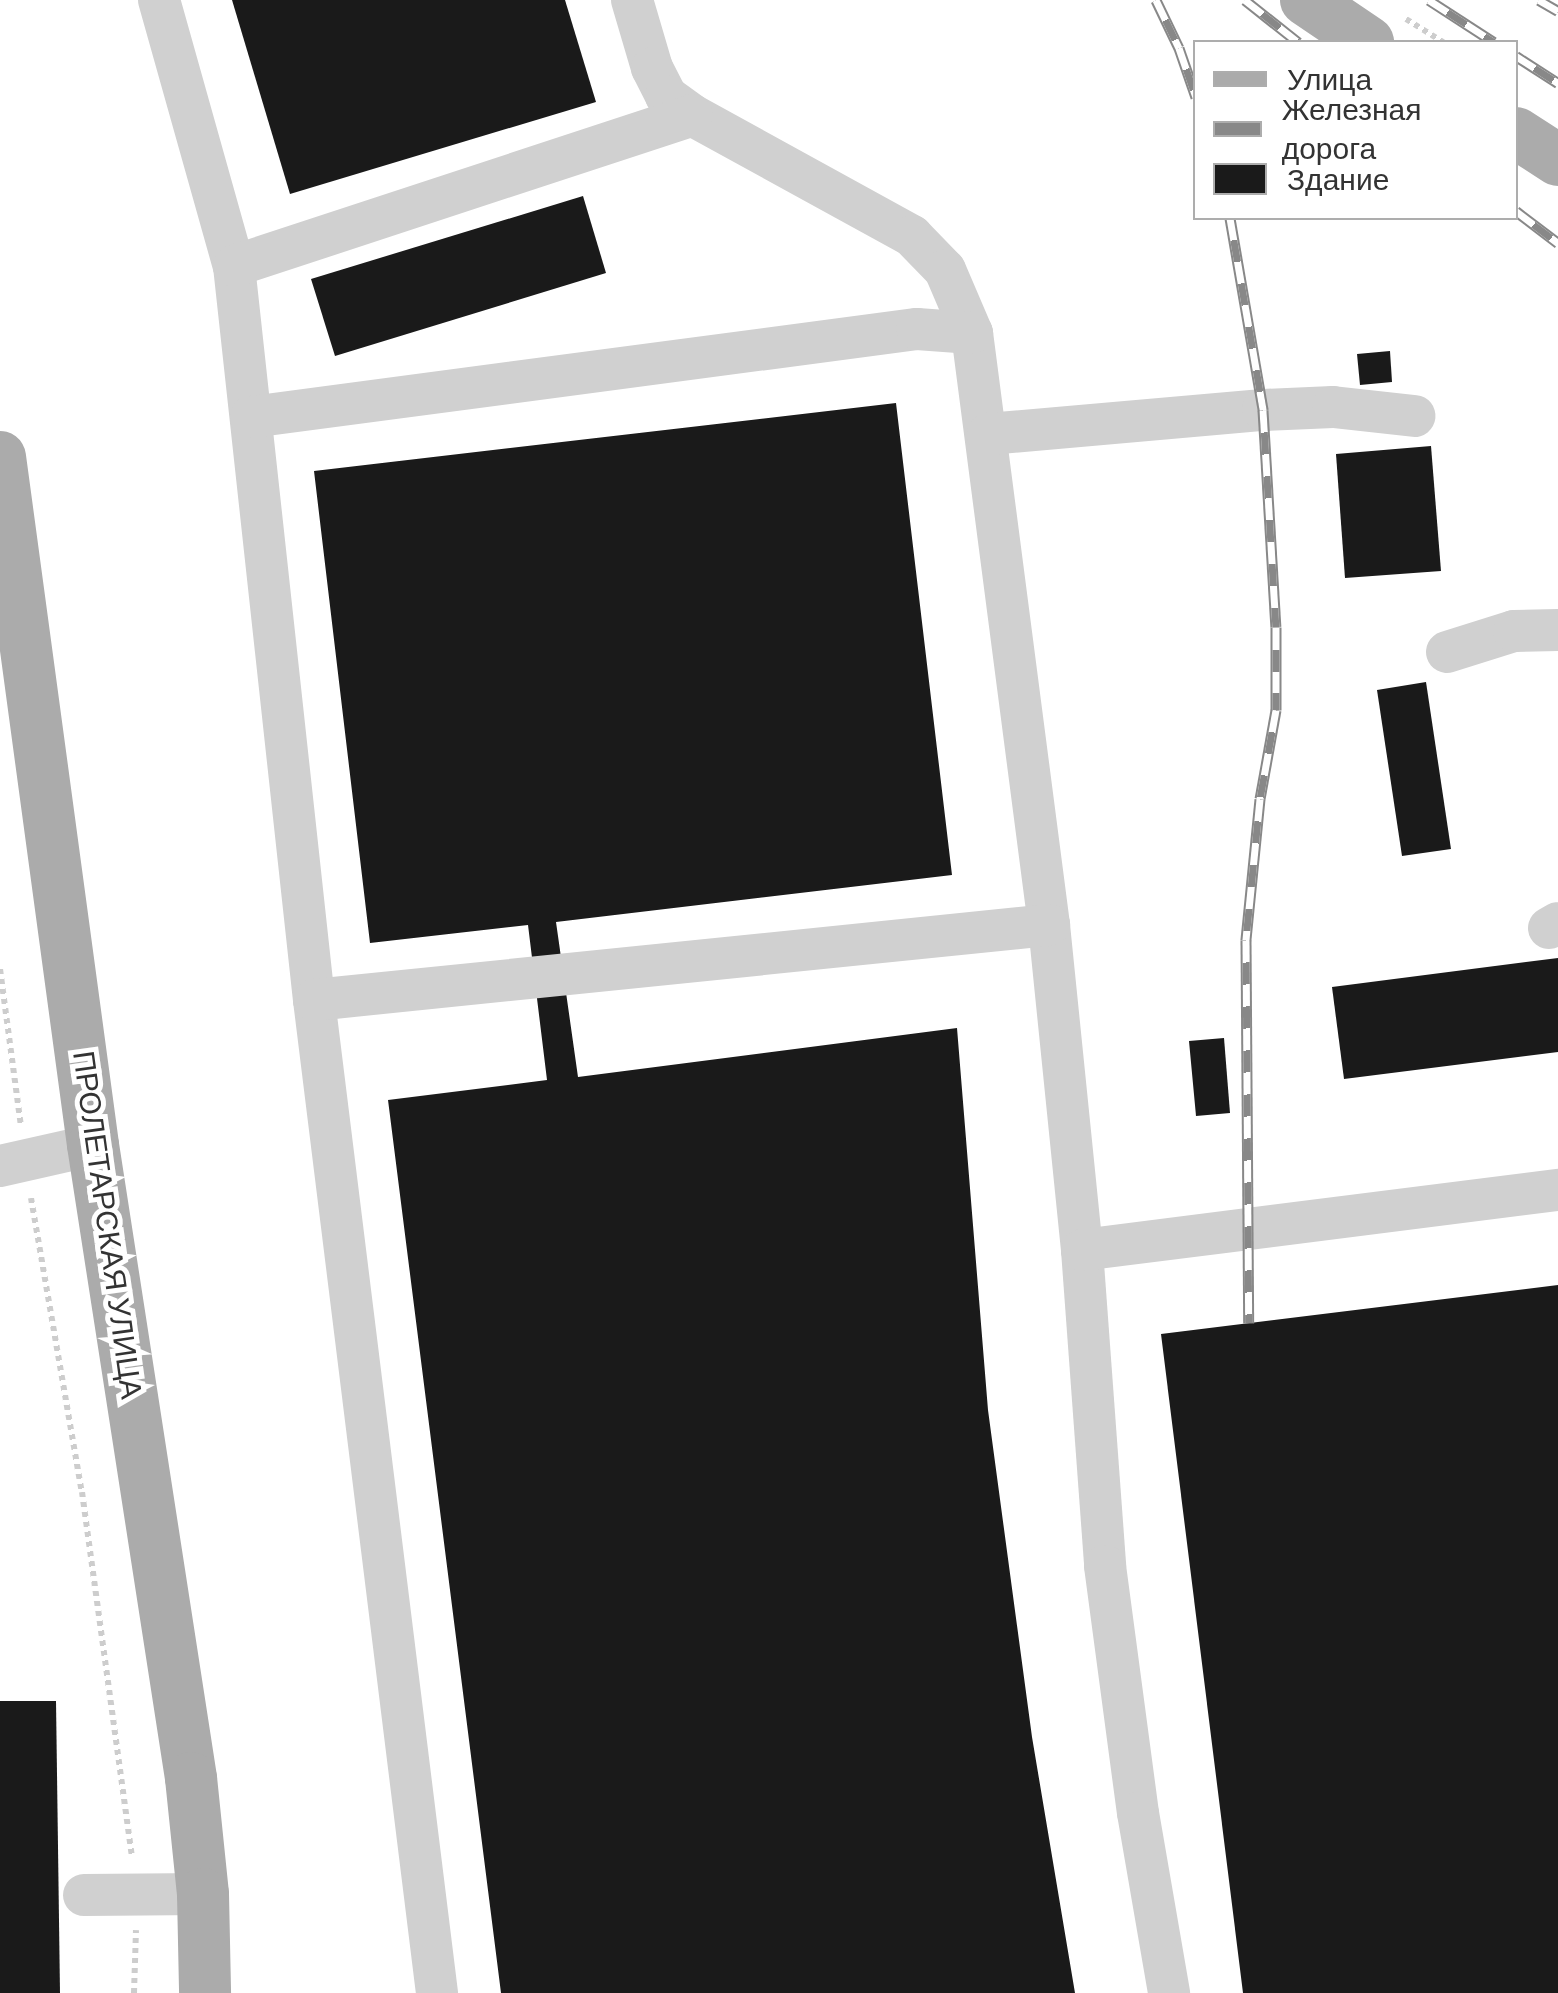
<!DOCTYPE html>
<html>
<head>
<meta charset="utf-8">
<style>
	body { margin:0 }
	#map { position:relative; width:1558px; height:1993px; overflow:hidden; background:#fff; font-family:"DM Sans",sans-serif }
	div>[style] { position:absolute }
	.building>* { inset:0; background:#1a1a1a }
	.path>* { height:6px; margin-top:-3px; transform-origin:0; background:repeating-linear-gradient(90deg,#cdcdcd 0 5px,transparent 0 10px) }
	.minor>* { height:42px; margin:-21px; padding:0 21px; transform-origin:21px; border-radius:21px; background:#d0d0d0 }
	.major>* { height:52px; margin:-26px; padding:0 26px; transform-origin:26px; border-radius:26px; background:#ababab }
	.rail>* { height:11px; margin-top:-5.5px; transform-origin:0; background:repeating-linear-gradient(90deg,#fff 0 22px,#888 0 44px); box-sizing:border-box; border-block:2px solid #888 }
	span { translate:-50% -50%; white-space:nowrap; text-align:center; line-height:1.15; -webkit-text-stroke:10px #fff; paint-order:stroke }
	.street-label { font-size:30px; color:#333 }
	.legend { position:absolute; left:1193px; top:40px; width:325px; height:180px; box-sizing:border-box; background:#fff; border:2px solid #adadad; margin:0; padding:12px 18px; list-style:none; font-size:30px; color:#333 }
	.legend li { display:flex; align-items:center; gap:20px; height:50px }
	.legend b { width:50px; border:2px solid #adadad }
</style>
</head>
<body>
<div id="map">
	<div class="building">
		<div style="clip-path:polygon(232px 0,565px 0,596px 102px,290px 194px)"></div>
		<div style="clip-path:polygon(583px 196px,606px 273px,335px 356px,311px 279px)"></div>
		<div style="clip-path:polygon(1390px 351px,1392px 382px,1360px 385px,1357px 354px)"></div>
		<div style="clip-path:polygon(896px 403px,952px 875px,556px 922px,578px 1077px,957px 1028px,988px 1410px,1032px 1737px,1075px 1993px,501px 1993px,388px 1100px,547px 1080px,528px 925px,370px 943px,314px 471px)"></div>
		<div style="clip-path:polygon(1431px 446px,1441px 571px,1345px 578px,1336px 454px)"></div>
		<div style="clip-path:polygon(1426px 682px,1451px 849px,1402px 856px,1377px 690px)"></div>
		<div style="clip-path:polygon(1558px 958px,1558px 1052px,1344px 1079px,1332px 987px)"></div>
		<div style="clip-path:polygon(1224px 1038px,1230px 1113px,1196px 1116px,1189px 1041px)"></div>
		<div style="clip-path:polygon(1558px 1285px,1558px 1993px,1243px 1993px,1161px 1334px)"></div>
		<div style="clip-path:polygon(0 1701px,56px 1701px,60px 1993px,0 1993px)"></div>
	</div>
	<div class="path">
		<div style="left:1406px;top:19px;width:44px;rotate:31.9deg"></div>
		<div style="left:0;top:969px;width:158px;rotate:82.4deg"></div>
		<div style="left:31px;top:1198px;width:298px;rotate:80.2deg"></div>
		<div style="left:82px;top:1492px;width:369px;rotate:82.2deg"></div>
		<div style="left:134px;top:1993px;width:63px;rotate:-88.2deg"></div>
	</div>
	<div class="minor">
		<div style="left:159px;top:0;width:276px;rotate:74.3deg"></div>
		<div style="left:234px;top:266px;width:738px;rotate:83.78deg"></div>
		<div style="left:314px;top:1000px;width:1001px;rotate:82.94deg"></div>
		<div style="left:632px;top:0;width:71px;rotate:73.6deg"></div>
		<div style="left:652px;top:68px;width:31px;rotate:63deg"></div>
		<div style="left:666px;top:96px;width:32px;rotate:36deg"></div>
		<div style="left:692px;top:115px;width:251px;rotate:28.8deg"></div>
		<div style="left:912px;top:236px;width:47px;rotate:45.9deg"></div>
		<div style="left:945px;top:270px;width:69px;rotate:66.8deg"></div>
		<div style="left:972px;top:333px;width:597px;rotate:82.59deg"></div>
		<div style="left:1049px;top:925px;width:327px;rotate:84.2deg"></div>
		<div style="left:1082px;top:1250px;width:317px;rotate:85.8deg"></div>
		<div style="left:1105px;top:1566px;width:249px;rotate:82.4deg"></div>
		<div style="left:1138px;top:1813px;width:183px;rotate:80.2deg"></div>
		<div style="left:234px;top:266px;width:482px;rotate:-18.2deg"></div>
		<div style="left:251px;top:417px;width:672px;rotate:-7.53deg"></div>
		<div style="left:917px;top:329px;width:55px;rotate:4.2deg"></div>
		<div style="left:988px;top:434px;width:276px;rotate:-5deg"></div>
		<div style="left:1263px;top:410px;width:70px;rotate:-2.5deg"></div>
		<div style="left:1333px;top:407px;width:82px;rotate:6.3deg"></div>
		<div style="left:1447px;top:652px;width:70px;rotate:-17.4deg"></div>
		<div style="left:1514px;top:631px;width:44px;rotate:-1.3deg"></div>
		<div style="left:1549px;top:928px;width:10px;rotate:-29deg"></div>
		<div style="left:314px;top:1000px;width:739px;rotate:-5.83deg"></div>
		<div style="left:0;top:1166px;width:95px;rotate:-12.7deg"></div>
		<div style="left:1082px;top:1250px;width:480px;rotate:-7.2deg"></div>
		<div style="left:84px;top:1895px;width:119px;rotate:-0.5deg"></div>
	</div>
	<div class="major">
		<div style="left:1306px;top:0;width:75px;rotate:34.1deg"></div>
		<div style="left:1516px;top:133px;width:50px;rotate:32.7deg"></div>
		<div style="left:0;top:457px;width:694px;rotate:82.3deg"></div>
		<div style="left:93px;top:1145px;width:641px;rotate:81.2deg"></div>
		<div style="left:191px;top:1778px;width:117px;rotate:84.1deg"></div>
		<div style="left:203px;top:1894px;width:99px;rotate:88.8deg"></div>
	</div>
	<div class="rail">
		<div style="left:1156px;top:0;width:53px;rotate:64.4deg"></div>
		<div style="left:1179px;top:48px;width:52px;rotate:70.9deg"></div>
		<div style="left:1245px;top:0;width:68px;rotate:38.4deg"></div>
		<div style="left:1429px;top:0;width:77px;rotate:32.9deg"></div>
		<div style="left:1539px;top:0;width:22px;rotate:30deg"></div>
		<div style="left:1516px;top:56px;width:50px;rotate:32.7deg"></div>
		<div style="left:1516px;top:211px;width:53px;rotate:37.3deg"></div>
		<div style="left:1230px;top:218px;width:195px;rotate:80.2deg"></div>
		<div style="left:1263px;top:410px;width:217px;rotate:86.6deg"></div>
		<div style="left:1276px;top:627px;width:83px;rotate:90deg"></div>
		<div style="left:1276px;top:710px;width:90px;rotate:100.2deg"></div>
		<div style="left:1260px;top:799px;width:142px;rotate:95.7deg"></div>
		<div style="left:1246px;top:940px;width:383px;rotate:89.6deg"></div>
	</div>
	<div class="street-label">
		<span style="left:107px;top:1225px;rotate:82deg">ПРОЛЕТАРСКАЯ УЛИЦА</span>
	</div>
	<ul class="legend">
	<li><b style="height:12px;background:#ababab"></b>Улица</li>
	<li><b style="height:12px;background:#888"></b>Железная дорога</li>
	<li><b style="height:28px;background:#1a1a1a"></b>Здание</li>
	</ul>
</div>
</body>
</html>
